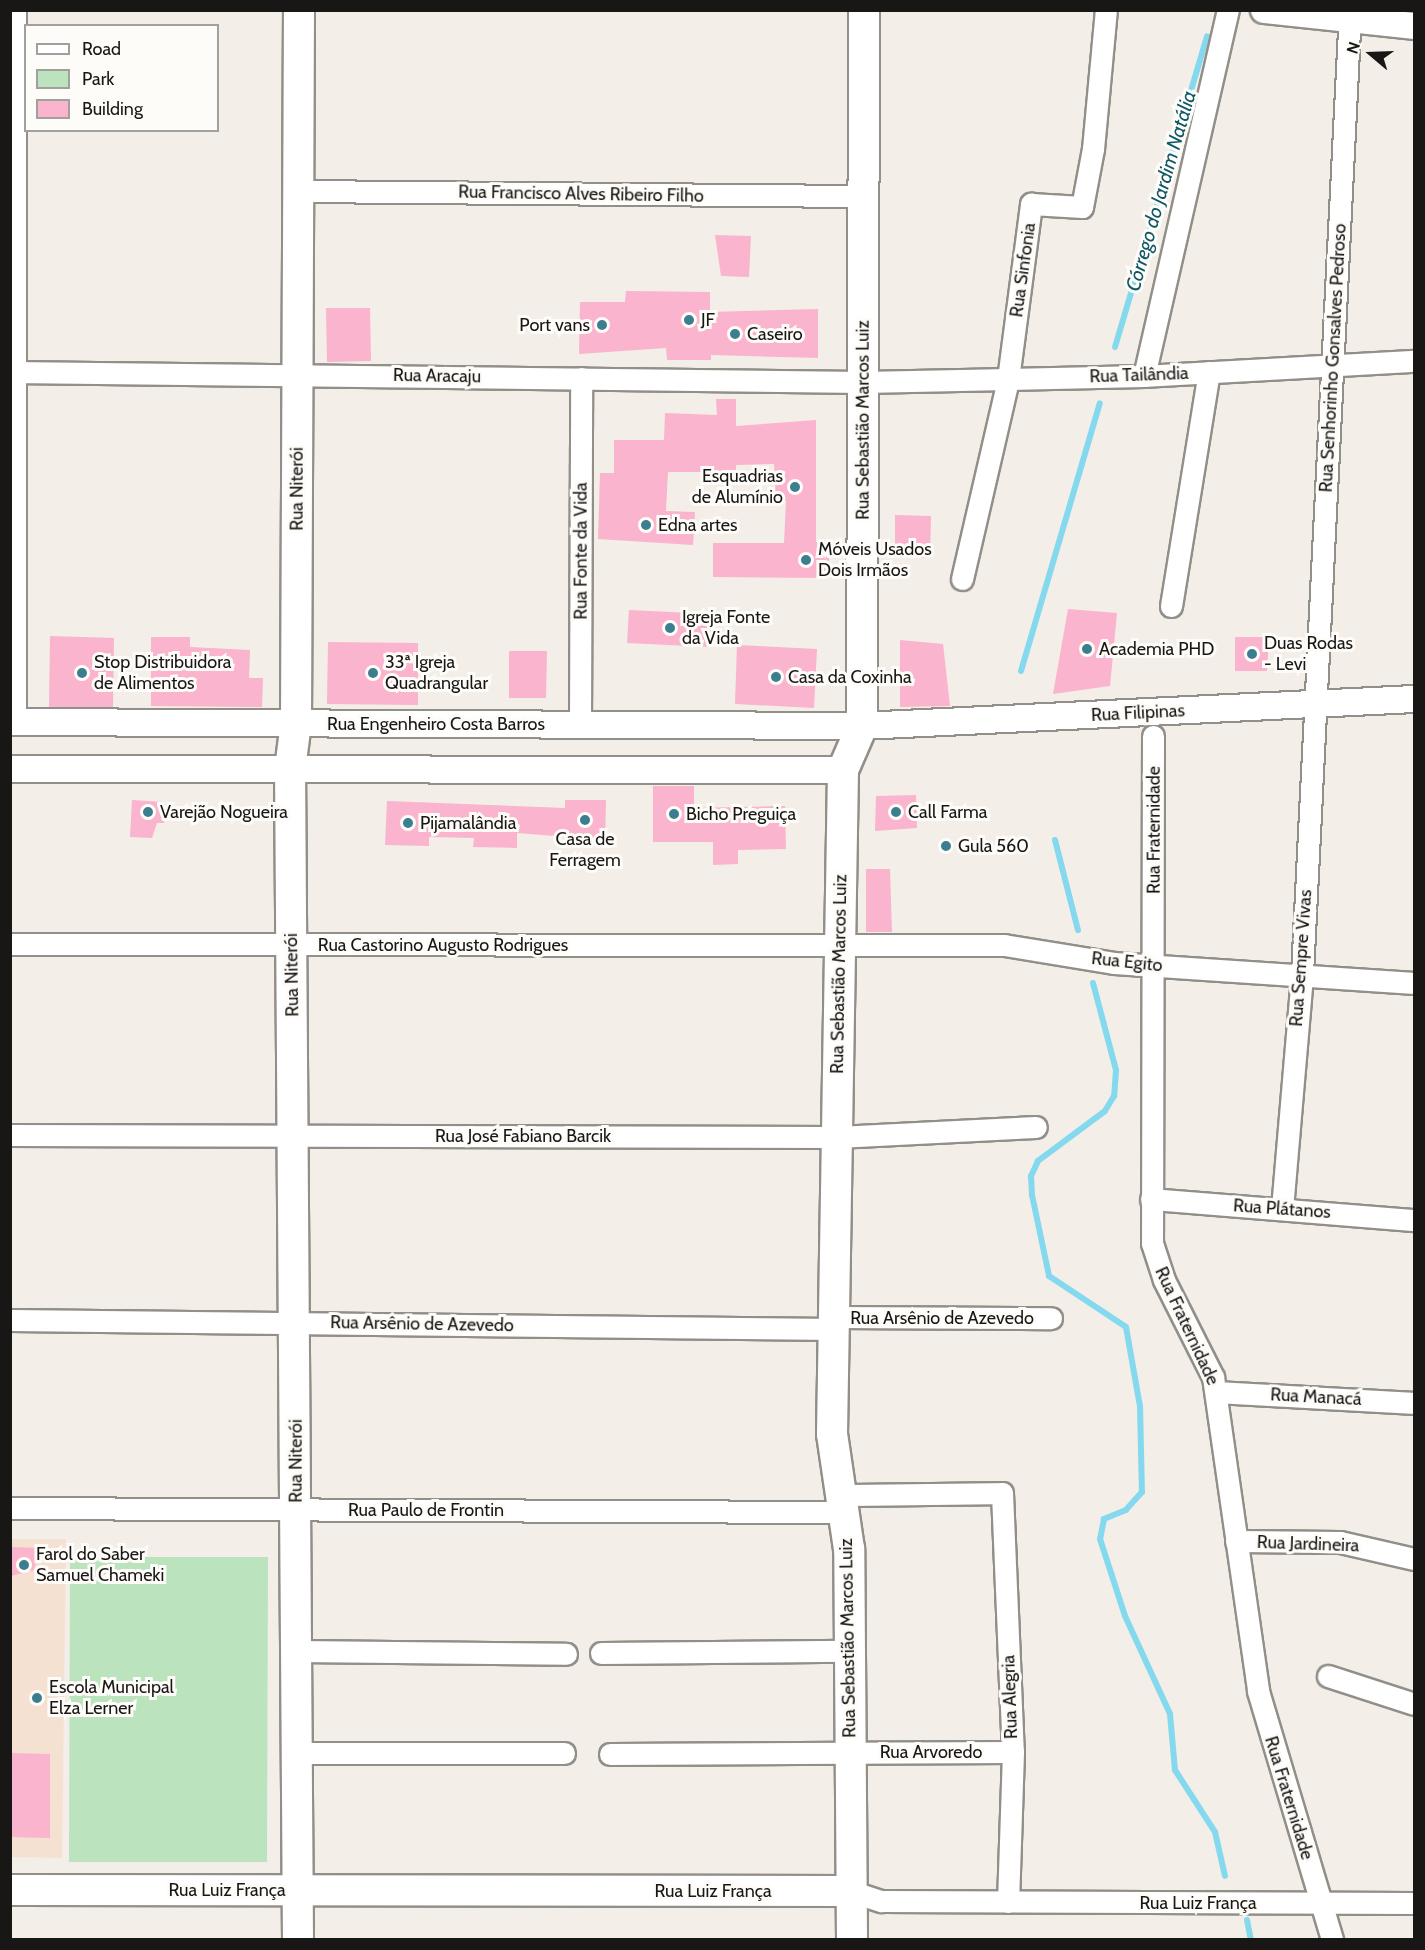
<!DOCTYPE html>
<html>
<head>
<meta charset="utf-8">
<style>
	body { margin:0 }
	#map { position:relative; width:1425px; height:1950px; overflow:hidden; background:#f3eee8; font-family:Cabin,sans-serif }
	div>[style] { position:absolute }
	.education>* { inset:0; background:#f4e1d1 }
	.green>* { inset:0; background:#bbe3bd }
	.stream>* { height:6px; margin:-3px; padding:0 3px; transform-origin:3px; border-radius:3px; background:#84d9ee }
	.building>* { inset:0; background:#fab4cd }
	.roads { filter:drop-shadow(2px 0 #928e88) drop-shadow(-2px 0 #928e88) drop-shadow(0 2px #928e88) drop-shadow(0 -2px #928e88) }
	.minor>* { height:21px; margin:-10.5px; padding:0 10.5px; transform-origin:10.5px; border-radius:10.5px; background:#fff }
	.tertiary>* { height:26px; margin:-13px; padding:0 13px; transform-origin:13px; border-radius:13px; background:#fff }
	.secondary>* { height:30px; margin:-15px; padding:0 15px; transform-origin:15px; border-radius:15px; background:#fff }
	.dots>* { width:16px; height:16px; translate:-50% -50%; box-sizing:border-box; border:3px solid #fefcf8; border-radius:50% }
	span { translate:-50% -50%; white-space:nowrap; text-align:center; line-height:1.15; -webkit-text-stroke:6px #fefcf8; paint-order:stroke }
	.street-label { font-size:18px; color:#181715 }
	.poi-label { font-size:18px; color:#181715 }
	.left { translate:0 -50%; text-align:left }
	.right { translate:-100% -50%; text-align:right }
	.water-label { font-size:20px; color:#0d5766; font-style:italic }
	.frame { position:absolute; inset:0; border:12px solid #181715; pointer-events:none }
	.legend { position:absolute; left:24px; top:24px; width:195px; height:108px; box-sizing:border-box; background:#fefcf8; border:2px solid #a2a09d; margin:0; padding:8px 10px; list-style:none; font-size:18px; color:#181715 }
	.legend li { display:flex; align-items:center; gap:12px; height:30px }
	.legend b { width:30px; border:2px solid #a2a09d }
	.north { position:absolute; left:1341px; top:24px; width:60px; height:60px; -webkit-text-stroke:4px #fefcf8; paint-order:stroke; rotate:289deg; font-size:16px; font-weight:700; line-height:24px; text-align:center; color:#181715 }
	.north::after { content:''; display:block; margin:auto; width:21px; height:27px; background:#181715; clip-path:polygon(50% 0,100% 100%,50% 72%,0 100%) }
</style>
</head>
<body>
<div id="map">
	<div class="education">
		<div style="clip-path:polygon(10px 1539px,66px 1539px,62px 1858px,11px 1857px)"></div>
	</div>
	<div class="green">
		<div style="clip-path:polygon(70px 1557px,268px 1557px,267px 1862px,69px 1862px)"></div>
	</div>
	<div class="stream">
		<div style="left:1115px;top:347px;width:324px;rotate:-73.5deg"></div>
		<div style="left:1021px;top:671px;width:279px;rotate:-73.6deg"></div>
		<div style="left:1055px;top:840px;width:93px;rotate:75.7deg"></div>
		<div style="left:1093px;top:983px;width:90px;rotate:75.2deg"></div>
		<div style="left:1116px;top:1070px;width:26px;rotate:94deg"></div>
		<div style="left:1114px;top:1096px;width:17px;rotate:121deg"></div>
		<div style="left:1105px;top:1111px;width:84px;rotate:143.3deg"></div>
		<div style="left:1038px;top:1161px;width:17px;rotate:115deg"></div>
		<div style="left:1031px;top:1176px;width:19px;rotate:87deg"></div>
		<div style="left:1032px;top:1195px;width:83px;rotate:78.1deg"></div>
		<div style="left:1049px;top:1276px;width:92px;rotate:33.5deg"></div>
		<div style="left:1126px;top:1327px;width:80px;rotate:80deg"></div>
		<div style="left:1140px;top:1406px;width:86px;rotate:88.7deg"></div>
		<div style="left:1142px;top:1492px;width:24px;rotate:132deg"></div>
		<div style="left:1126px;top:1510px;width:24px;rotate:158deg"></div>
		<div style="left:1104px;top:1519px;width:20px;rotate:101deg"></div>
		<div style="left:1100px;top:1539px;width:81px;rotate:72deg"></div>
		<div style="left:1125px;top:1616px;width:108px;rotate:65.3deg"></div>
		<div style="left:1170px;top:1714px;width:56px;rotate:84.9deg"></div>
		<div style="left:1175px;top:1770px;width:74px;rotate:57.2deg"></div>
		<div style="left:1215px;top:1832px;width:45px;rotate:77.2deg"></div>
		<div style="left:1247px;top:1920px;width:20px;rotate:79deg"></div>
	</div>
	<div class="building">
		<div style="clip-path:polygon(715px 235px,751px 236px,749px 277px,721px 276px)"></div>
		<div style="clip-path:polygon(626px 291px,710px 292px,710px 312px,818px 309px,818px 358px,711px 355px,711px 360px,667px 360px,666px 348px,579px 354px,580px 302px,625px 302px)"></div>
		<div style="clip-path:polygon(326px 308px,370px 308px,371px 361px,327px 362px)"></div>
		<div style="clip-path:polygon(716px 399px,736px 399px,736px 426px,816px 420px,816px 542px,829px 541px,829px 578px,713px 577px,713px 543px,784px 543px,786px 501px,776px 502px,774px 464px,736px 465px,736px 472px,668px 472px,666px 511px,695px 512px,693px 545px,598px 539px,600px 473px,614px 473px,614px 440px,664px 440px,665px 413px,717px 415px)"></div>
		<div style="clip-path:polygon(895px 515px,931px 516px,930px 558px,895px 557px)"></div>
		<div style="clip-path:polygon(1068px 609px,1117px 613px,1110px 686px,1053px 694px)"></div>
		<div style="clip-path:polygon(629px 610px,712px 614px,710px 647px,627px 643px)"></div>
		<div style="clip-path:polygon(50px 636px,114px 638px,113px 707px,49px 707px)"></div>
		<div style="clip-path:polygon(151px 637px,190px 637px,190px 647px,250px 650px,249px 678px,263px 678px,262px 707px,151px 706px)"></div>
		<div style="clip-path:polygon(1235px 637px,1269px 637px,1267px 671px,1235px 671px)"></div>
		<div style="clip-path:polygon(900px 640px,943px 644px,950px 706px,900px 707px)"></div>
		<div style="clip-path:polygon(328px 642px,418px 643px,418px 705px,327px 704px)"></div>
		<div style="clip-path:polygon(737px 645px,817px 649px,814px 708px,735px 704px)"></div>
		<div style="clip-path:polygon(509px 651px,547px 651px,546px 698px,509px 698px)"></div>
		<div style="clip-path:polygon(653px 786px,694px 786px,694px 808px,785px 806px,786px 849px,738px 850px,738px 864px,713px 865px,713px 842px,653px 842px)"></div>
		<div style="clip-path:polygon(916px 795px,917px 828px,875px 831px,876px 796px)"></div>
		<div style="clip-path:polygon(132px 800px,164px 802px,164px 823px,157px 823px,152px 838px,130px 837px)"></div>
		<div style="clip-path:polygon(565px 800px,606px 800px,605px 840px,517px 833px,517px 848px,473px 847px,474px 838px,429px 837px,429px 846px,385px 845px,387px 801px,565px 808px)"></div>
		<div style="clip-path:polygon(866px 869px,890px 869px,892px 932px,866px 932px)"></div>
		<div style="clip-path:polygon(11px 1547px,40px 1548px,34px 1570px,11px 1576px)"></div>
		<div style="clip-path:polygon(10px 1753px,50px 1754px,50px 1838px,10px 1837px)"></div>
	</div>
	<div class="roads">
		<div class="minor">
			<div style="left:298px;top:191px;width:565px;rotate:0.51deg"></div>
			<div style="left:10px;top:372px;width:853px;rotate:0.67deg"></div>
			<div style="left:863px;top:382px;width:281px;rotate:-1.2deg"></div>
			<div style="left:1144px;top:376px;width:270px;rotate:-3.2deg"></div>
			<div style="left:1144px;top:376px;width:376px;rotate:-77.1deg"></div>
			<div style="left:962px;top:579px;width:205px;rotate:-77deg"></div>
			<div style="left:1008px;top:379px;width:177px;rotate:-82.5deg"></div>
			<div style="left:1031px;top:204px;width:51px;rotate:3.4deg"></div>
			<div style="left:1082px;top:207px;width:59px;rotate:-79.3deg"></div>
			<div style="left:1093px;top:149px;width:140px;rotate:-84.7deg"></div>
			<div style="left:1171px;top:606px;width:237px;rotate:-80.8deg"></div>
			<div style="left:15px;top:722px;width:712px;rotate:-90deg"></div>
			<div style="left:580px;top:724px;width:346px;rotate:-89.8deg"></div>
			<div style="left:1153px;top:736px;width:507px;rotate:90.11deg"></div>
			<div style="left:1152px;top:1243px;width:39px;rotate:72deg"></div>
			<div style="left:1164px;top:1280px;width:109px;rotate:63.2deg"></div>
			<div style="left:1213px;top:1377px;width:317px;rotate:81.8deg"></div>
			<div style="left:1258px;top:1691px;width:260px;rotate:73.4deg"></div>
			<div style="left:10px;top:944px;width:994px;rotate:0.06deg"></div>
			<div style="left:1004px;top:945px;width:111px;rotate:9.3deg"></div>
			<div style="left:1114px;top:963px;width:301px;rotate:3.8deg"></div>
			<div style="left:10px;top:1135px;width:827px;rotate:0.14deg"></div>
			<div style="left:837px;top:1137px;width:199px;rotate:-2.9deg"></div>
			<div style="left:1151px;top:1199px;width:264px;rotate:4.6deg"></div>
			<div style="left:1282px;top:1209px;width:236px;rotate:-85.1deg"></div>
			<div style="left:1302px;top:974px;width:965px;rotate:-87.15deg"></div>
			<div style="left:834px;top:1317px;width:217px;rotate:0.3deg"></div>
			<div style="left:10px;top:1320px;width:824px;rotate:0.63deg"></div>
			<div style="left:1217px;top:1392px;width:197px;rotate:3.2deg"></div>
			<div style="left:839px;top:1495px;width:163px;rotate:-0.7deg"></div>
			<div style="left:1002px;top:1493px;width:259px;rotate:87.6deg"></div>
			<div style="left:1013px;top:1752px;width:150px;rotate:91.9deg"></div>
			<div style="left:10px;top:1508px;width:832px;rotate:0.28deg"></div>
			<div style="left:1236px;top:1541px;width:104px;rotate:0.6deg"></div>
			<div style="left:1340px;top:1542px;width:76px;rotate:12.9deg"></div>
			<div style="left:296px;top:1651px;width:270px;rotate:0.6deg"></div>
			<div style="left:601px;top:1653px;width:248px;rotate:-0.5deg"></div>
			<div style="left:1328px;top:1676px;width:90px;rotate:18deg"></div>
			<div style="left:297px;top:1753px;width:267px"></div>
			<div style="left:610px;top:1754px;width:403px;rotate:-0.3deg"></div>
			<div style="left:850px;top:1891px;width:33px;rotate:18deg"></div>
			<div style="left:881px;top:1901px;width:533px;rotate:0.21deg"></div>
		</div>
		<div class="tertiary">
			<div style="left:1264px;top:10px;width:151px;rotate:6.1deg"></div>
			<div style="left:10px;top:722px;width:852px;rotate:0.27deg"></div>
			<div style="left:862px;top:726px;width:553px;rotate:-2.8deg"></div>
			<div style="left:10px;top:769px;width:833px;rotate:0.07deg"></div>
		</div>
		<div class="secondary">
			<div style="left:10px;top:1890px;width:840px;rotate:0.07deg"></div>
			<div style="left:298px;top:1940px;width:1171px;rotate:-90.39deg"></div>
			<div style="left:290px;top:769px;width:46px;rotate:-82.6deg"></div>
			<div style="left:296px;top:723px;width:713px;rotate:-89.76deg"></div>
			<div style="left:852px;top:1940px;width:391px;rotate:-90.4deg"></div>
			<div style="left:849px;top:1549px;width:116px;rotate:-98.4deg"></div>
			<div style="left:832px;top:1434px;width:664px;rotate:-89.05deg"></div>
			<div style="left:843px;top:770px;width:48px;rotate:-66.6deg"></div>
			<div style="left:862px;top:726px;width:716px;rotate:-89.84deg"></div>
		</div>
	</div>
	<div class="dots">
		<div style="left:689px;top:320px;background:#3c7e8f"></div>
		<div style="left:602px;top:325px;background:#3c7e8f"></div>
		<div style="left:735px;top:334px;background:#3c7e8f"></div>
		<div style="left:795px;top:487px;background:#3c7e8f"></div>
		<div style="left:646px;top:525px;background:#3c7e8f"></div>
		<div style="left:806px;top:560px;background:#3c7e8f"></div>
		<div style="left:670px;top:628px;background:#3c7e8f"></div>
		<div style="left:1087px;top:649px;background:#3c7e8f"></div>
		<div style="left:1252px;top:654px;background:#3c7e8f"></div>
		<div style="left:82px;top:673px;background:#3c7e8f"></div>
		<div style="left:373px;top:673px;background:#3c7e8f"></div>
		<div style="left:776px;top:677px;background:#3c7e8f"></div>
		<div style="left:148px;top:812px;background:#3c7e8f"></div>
		<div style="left:896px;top:812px;background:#3c7e8f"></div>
		<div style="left:674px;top:814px;background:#3c7e8f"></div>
		<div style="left:585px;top:820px;background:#3c7e8f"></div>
		<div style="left:408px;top:823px;background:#3c7e8f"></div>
		<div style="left:946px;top:846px;background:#3c7e8f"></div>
		<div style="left:24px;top:1565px;background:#3c7e8f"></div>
		<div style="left:37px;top:1698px;background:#3c7e8f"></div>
	</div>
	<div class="street-label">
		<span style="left:581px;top:194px;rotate:1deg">Rua Francisco Alves Ribeiro Filho</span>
		<span style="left:1023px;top:270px;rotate:-82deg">Rua Sinfonia</span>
		<span style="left:1333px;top:358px;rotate:-87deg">Rua Senhorinho Gonsalves Pedroso</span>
		<span style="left:1139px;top:375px;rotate:-2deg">Rua Tailândia</span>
		<span style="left:437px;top:376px;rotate:1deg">Rua Aracaju</span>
		<span style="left:863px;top:420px;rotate:-90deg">Rua Sebastião Marcos Luiz</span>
		<span style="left:297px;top:489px;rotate:-90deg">Rua Niterói</span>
		<span style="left:581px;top:551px;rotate:-90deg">Rua Fonte da Vida</span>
		<span style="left:1138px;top:713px;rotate:-3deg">Rua Filipinas</span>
		<span style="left:436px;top:724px">Rua Engenheiro Costa Barros</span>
		<span style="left:1154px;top:830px;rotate:-90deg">Rua Fraternidade</span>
		<span style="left:443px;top:945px">Rua Castorino Augusto Rodrigues</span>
		<span style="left:1301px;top:958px;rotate:-86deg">Rua Sempre Vivas</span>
		<span style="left:1127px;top:962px;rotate:6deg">Rua Egito</span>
		<span style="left:839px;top:974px;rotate:-89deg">Rua Sebastião Marcos Luiz</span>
		<span style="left:292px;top:975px;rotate:-91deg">Rua Niterói</span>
		<span style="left:523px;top:1136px">Rua José Fabiano Barcik</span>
		<span style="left:1282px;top:1209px;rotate:4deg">Rua Plátanos</span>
		<span style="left:942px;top:1318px">Rua Arsênio de Azevedo</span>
		<span style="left:422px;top:1324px;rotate:1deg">Rua Arsênio de Azevedo</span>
		<span style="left:1187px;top:1326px;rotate:65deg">Rua Fraternidade</span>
		<span style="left:1316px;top:1397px;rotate:3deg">Rua Manacá</span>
		<span style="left:296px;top:1461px;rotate:-90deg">Rua Niterói</span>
		<span style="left:426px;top:1510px">Rua Paulo de Frontin</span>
		<span style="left:1308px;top:1544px;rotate:2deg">Rua Jardineira</span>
		<span style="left:848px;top:1638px;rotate:-91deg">Rua Sebastião Marcos Luiz</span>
		<span style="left:1010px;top:1697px;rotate:-92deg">Rua Alegria</span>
		<span style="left:931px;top:1752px">Rua Arvoredo</span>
		<span style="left:1289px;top:1798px;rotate:73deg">Rua Fraternidade</span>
		<span style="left:227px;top:1890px">Rua Luiz França</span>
		<span style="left:713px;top:1891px">Rua Luiz França</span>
		<span style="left:1198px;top:1903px">Rua Luiz França</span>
	</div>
	<div class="poi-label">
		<span class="left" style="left:701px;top:320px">JF</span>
		<span class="right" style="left:590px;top:325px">Port vans</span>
		<span class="left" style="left:747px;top:334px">Caseiro</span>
		<span class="right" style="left:783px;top:487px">Esquadrias<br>de Alumínio</span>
		<span class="left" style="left:658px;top:525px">Edna artes</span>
		<span class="left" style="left:818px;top:560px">Móveis Usados<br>Dois Irmãos</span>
		<span class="left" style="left:682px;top:628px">Igreja Fonte<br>da Vida</span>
		<span class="left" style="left:1264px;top:654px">Duas Rodas<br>- Levi</span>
		<span class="left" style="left:1099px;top:649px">Academia PHD</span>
		<span class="left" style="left:94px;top:673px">Stop Distribuidora<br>de Alimentos</span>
		<span class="left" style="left:385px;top:673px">33ª Igreja<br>Quadrangular</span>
		<span class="left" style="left:788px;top:677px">Casa da Coxinha</span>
		<span class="left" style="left:160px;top:812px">Varejão Nogueira</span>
		<span class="left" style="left:908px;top:812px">Call Farma</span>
		<span class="left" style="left:686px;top:814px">Bicho Preguiça</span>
		<span class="left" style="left:420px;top:823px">Pijamalândia</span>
		<span style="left:585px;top:850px">Casa de<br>Ferragem</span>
		<span class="left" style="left:958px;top:846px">Gula 560</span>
		<span class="left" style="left:36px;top:1565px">Farol do Saber<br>Samuel Chameki</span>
		<span class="left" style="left:49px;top:1698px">Escola Municipal<br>Elza Lerner</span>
	</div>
	<div class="water-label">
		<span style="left:1161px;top:191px;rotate:-74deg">Córrego do Jardim Natália</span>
	</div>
	<div class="frame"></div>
	<ul class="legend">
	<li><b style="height:8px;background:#fff"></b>Road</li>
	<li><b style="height:16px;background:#bbe3bd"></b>Park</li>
	<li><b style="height:16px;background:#fab4cd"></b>Building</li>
	</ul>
	<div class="north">N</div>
</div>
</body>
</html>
